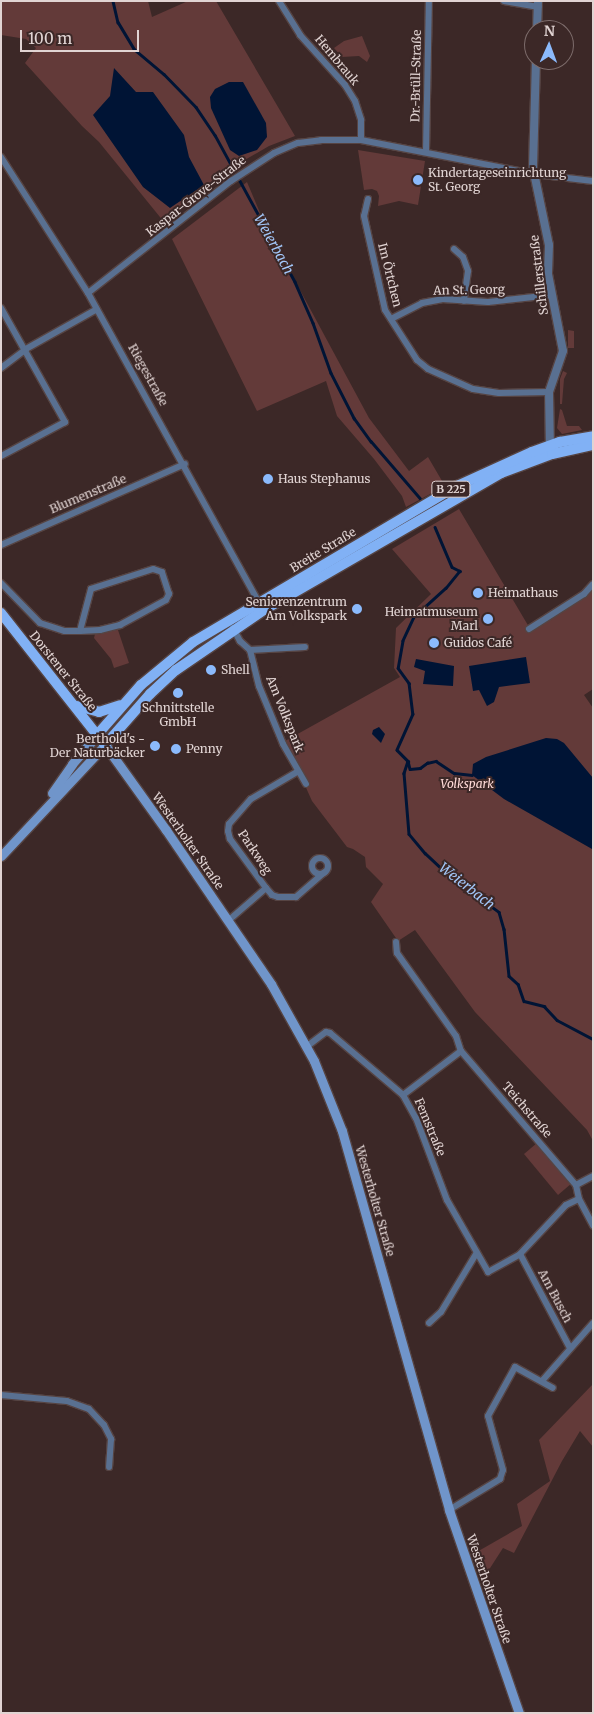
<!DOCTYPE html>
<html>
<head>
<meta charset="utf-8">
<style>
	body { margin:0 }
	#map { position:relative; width:594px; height:1714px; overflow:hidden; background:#3c2827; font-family:Merriweather,serif }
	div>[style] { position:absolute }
	.green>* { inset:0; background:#633a39 }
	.water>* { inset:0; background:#001435 }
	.stream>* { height:2.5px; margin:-1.25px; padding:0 1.25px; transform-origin:1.25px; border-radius:1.25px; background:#001435 }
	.roads { filter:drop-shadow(1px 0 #564443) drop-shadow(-1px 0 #564443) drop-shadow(0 1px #564443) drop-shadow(0 -1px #564443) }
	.minor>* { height:6px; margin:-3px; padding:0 3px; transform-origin:3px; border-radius:3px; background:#597091 }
	.minor>.ring { margin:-3px; padding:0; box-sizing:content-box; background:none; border:6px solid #597091; border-radius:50% }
	.tertiary>* { height:8px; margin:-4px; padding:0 4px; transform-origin:4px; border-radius:4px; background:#597091 }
	.secondary>* { height:9px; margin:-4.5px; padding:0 4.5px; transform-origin:4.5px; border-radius:4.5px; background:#7095ca }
	.primary>* { height:10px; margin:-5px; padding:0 5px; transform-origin:5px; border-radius:5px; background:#81b1f5 }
	.dots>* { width:14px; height:14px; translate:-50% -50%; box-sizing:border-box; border:2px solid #3c2827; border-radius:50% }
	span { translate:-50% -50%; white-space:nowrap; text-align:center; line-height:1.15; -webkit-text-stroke:4px #3c2827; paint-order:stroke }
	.shield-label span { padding:1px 4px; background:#3c2827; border:1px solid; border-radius:4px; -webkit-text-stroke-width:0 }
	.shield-label { font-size:11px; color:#e1d4d3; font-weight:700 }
	.street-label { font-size:12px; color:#e1d4d3 }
	.poi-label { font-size:12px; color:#e1d4d3 }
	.left { translate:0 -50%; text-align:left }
	.right { translate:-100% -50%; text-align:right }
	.park-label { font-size:12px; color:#fedad7; font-style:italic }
	.water-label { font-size:14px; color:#a3c7f9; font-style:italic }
	.frame { position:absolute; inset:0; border:2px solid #e1d4d3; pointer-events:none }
	.north { position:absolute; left:524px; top:20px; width:50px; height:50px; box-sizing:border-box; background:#3c2827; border:1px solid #7e6d6c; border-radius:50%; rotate:2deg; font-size:14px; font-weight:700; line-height:20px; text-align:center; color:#e1d4d3 }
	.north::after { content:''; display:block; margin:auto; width:18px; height:22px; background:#8bbafc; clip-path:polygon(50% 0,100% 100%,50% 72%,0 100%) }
	.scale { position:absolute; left:20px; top:30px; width:119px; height:22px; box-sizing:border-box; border:2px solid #e1d4d3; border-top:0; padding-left:6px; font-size:15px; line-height:18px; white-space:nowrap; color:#e1d4d3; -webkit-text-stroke:4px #3c2827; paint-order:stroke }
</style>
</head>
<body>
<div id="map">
	<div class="green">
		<div style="clip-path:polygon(1px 1px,148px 1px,152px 17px,188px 1px,216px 1px,295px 136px,269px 146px,243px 161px,164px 222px,99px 142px,82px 126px,25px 63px,36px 48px,26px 39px,1px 35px)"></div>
		<div style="clip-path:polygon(362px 36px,370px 56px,367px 62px,359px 56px,342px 57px,334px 48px,344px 41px)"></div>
		<div style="clip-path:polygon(358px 150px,425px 161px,418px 205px,399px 201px,378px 206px,379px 196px,377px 191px,372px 189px,364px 190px)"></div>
		<div style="clip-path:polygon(247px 182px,266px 227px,369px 418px,409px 471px,428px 457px,445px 486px,406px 507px,402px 496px,374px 459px,337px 416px,326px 381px,257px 411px,172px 239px)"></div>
		<div style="clip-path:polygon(568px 330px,574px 331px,574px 348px,568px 348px)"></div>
		<div style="clip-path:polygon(563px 371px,567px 373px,564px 379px,562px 404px,560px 404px,560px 379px)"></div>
		<div style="clip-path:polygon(560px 409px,562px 410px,567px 426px,579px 426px,582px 430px,562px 434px,557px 428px)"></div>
		<div style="clip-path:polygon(459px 509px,529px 627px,593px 591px,593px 689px,584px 695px,593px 708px,593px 1141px,587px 1130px,475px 1012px,415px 930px,398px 941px,371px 902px,383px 884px,366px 867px,365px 857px,353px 849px,347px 847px,312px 801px,285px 741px,400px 677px,394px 668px,396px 628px,431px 594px,392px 549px)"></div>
		<div style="clip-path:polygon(117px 627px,129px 663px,114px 668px,111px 659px,94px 638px,95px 634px)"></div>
		<div style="clip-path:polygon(537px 1143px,572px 1183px,558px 1195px,524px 1154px)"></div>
		<div style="clip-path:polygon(593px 1384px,593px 1447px,580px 1431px,562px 1461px,514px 1553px,503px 1548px,483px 1579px,475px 1553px,522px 1526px,517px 1504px,550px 1481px,539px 1440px)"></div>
	</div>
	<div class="water">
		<div style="clip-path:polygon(114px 68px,136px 92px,153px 92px,184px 135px,189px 157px,204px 185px,170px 208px,143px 187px,93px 115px,110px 96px)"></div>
		<div style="clip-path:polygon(229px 82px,243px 82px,266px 123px,267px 137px,257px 150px,239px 156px,230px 150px,211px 108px,210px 97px,215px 89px)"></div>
		<div style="clip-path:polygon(526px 657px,530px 683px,499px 687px,494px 702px,487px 706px,479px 690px,473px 691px,469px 666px)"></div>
		<div style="clip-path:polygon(416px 659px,454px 666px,453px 686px,423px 684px,425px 671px,414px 667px)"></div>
		<div style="clip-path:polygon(379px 727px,385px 734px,381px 743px,372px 734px,373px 730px)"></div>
		<div style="clip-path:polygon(546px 738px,557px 739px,564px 743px,593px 778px,593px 853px,592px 849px,504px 799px,472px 775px,473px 764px,486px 757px)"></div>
	</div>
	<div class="stream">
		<div style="left:113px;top:1px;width:22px;rotate:77deg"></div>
		<div style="left:118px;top:22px;width:31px;rotate:59deg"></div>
		<div style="left:134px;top:49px;width:39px;rotate:40deg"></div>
		<div style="left:164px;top:74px;width:46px;rotate:45.9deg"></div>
		<div style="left:196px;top:107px;width:34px;rotate:56deg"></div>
		<div style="left:215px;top:135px;width:167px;rotate:61.4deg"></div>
		<div style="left:295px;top:282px;width:45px;rotate:66.3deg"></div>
		<div style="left:313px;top:323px;width:53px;rotate:70.2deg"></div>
		<div style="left:331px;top:373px;width:51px;rotate:62.9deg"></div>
		<div style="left:354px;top:418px;width:29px;rotate:54deg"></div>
		<div style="left:371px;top:441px;width:75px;rotate:49.3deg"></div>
		<div style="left:435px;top:527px;width:43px;rotate:67deg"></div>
		<div style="left:452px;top:567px;width:9px;rotate:27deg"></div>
		<div style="left:460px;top:571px;width:22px;rotate:129deg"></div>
		<div style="left:446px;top:588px;width:43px;rotate:137.8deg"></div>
		<div style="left:414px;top:617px;width:26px;rotate:115deg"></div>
		<div style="left:403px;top:641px;width:27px;rotate:100deg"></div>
		<div style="left:398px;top:668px;width:19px;rotate:54deg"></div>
		<div style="left:409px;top:683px;width:31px;rotate:83deg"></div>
		<div style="left:413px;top:714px;width:39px;rotate:114deg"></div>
		<div style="left:397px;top:750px;width:16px;rotate:45deg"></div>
		<div style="left:408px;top:761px;width:13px;rotate:108deg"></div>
		<div style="left:404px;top:773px;width:61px;rotate:85.3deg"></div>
		<div style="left:409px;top:834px;width:25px;rotate:50deg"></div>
		<div style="left:425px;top:853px;width:33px;rotate:43deg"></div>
		<div style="left:449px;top:875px;width:62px;rotate:36.5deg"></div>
		<div style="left:499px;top:912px;width:18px;rotate:74deg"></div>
		<div style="left:504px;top:929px;width:47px;rotate:83.9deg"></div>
		<div style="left:509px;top:976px;width:12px;rotate:42deg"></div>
		<div style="left:518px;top:984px;width:18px;rotate:71deg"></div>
		<div style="left:524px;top:1001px;width:21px;rotate:14deg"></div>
		<div style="left:544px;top:1006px;width:19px;rotate:47deg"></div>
		<div style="left:557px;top:1020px;width:41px;rotate:27.8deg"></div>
		<div style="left:408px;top:761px;width:8px;rotate:76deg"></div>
		<div style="left:410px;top:769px;width:10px;rotate:-6deg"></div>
		<div style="left:420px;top:768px;width:9px;rotate:-36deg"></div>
		<div style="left:427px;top:763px;width:9px;rotate:-13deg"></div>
		<div style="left:436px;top:761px;width:22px;rotate:34deg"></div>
		<div style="left:454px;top:773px;width:18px;rotate:6deg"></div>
	</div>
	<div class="roads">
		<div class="minor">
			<div style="left:279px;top:1px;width:40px;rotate:58deg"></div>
			<div style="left:300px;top:35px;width:67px;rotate:48deg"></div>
			<div style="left:345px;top:85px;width:19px;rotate:58deg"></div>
			<div style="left:355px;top:101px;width:20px;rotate:72deg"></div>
			<div style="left:361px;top:120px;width:20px;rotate:90deg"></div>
			<div style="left:504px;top:1px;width:35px;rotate:10deg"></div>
			<div style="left:426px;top:152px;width:151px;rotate:-88.9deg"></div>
			<div style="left:1px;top:157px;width:161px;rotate:57.4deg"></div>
			<div style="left:88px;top:293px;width:358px;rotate:61.1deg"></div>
			<div style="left:368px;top:199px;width:17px;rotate:103deg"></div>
			<div style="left:364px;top:216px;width:96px;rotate:77.4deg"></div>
			<div style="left:385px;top:310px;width:59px;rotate:57.4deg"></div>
			<div style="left:417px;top:360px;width:14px;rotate:39deg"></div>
			<div style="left:428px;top:369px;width:49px;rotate:24deg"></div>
			<div style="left:473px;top:389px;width:26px;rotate:9deg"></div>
			<div style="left:499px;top:393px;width:50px;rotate:-1.1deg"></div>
			<div style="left:454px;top:249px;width:12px;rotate:42deg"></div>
			<div style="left:463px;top:257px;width:15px;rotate:70deg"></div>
			<div style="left:468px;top:271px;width:30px;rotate:98deg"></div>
			<div style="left:88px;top:293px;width:182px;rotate:-38.1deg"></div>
			<div style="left:231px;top:181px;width:51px;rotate:-33.1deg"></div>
			<div style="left:274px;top:153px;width:26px;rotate:-23deg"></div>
			<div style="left:298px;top:143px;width:23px;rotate:-7deg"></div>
			<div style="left:321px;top:140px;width:40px"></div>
			<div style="left:361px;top:140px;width:176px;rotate:11.1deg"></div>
			<div style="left:534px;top:174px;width:59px;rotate:6.8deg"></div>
			<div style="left:1px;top:308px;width:131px;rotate:60.7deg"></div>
			<div style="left:65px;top:422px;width:72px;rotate:152deg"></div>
			<div style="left:391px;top:319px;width:35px;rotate:-27deg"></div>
			<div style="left:422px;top:303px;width:20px;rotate:-11deg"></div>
			<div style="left:442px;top:299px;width:46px;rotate:3.7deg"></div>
			<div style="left:488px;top:302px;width:64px;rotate:-6.2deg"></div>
			<div style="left:1px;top:368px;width:31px;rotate:-37deg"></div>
			<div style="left:26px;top:349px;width:81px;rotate:-29.4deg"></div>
			<div style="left:1px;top:545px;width:201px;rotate:-23.8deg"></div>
			<div style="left:1px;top:583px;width:56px;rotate:45.7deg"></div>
			<div style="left:40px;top:623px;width:26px;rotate:18deg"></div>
			<div style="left:65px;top:631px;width:15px"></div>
			<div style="left:80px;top:631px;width:20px;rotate:-3deg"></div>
			<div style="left:100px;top:630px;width:21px;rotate:-14deg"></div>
			<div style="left:120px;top:625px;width:52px;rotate:-28.5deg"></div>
			<div style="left:166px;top:600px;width:7px;rotate:-63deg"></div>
			<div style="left:169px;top:594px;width:23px;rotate:-108deg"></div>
			<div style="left:162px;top:572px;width:9px;rotate:-162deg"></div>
			<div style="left:153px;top:569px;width:65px;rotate:162.1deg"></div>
			<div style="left:91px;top:589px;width:43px;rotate:104.7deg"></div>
			<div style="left:233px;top:628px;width:15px;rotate:62deg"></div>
			<div style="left:240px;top:641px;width:13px;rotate:42deg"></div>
			<div style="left:250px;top:650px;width:37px;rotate:76deg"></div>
			<div style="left:259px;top:686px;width:63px;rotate:67.5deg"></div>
			<div style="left:283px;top:744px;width:46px;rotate:60.1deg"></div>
			<div style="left:529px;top:629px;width:65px;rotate:-32.5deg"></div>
			<div style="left:584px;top:594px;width:13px;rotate:-48deg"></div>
			<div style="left:250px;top:650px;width:55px;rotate:-3.1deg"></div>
			<div class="ring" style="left:312px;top:858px;width:10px;height:10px"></div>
			<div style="left:266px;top:888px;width:9px;rotate:49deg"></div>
			<div style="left:272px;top:895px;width:6px;rotate:18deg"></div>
			<div style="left:278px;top:897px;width:18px"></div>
			<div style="left:296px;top:897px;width:38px;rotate:-41deg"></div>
			<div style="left:229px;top:920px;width:49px;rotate:-40.9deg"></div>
			<div style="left:266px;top:888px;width:61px;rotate:-126.3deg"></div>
			<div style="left:230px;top:839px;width:8px;rotate:-104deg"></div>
			<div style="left:228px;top:831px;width:7px;rotate:-82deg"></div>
			<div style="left:229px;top:824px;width:33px;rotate:-49deg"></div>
			<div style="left:251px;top:799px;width:53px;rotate:-30.4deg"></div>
			<div style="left:396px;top:942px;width:11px;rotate:85deg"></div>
			<div style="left:397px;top:953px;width:102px;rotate:54.6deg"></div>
			<div style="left:456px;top:1036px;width:16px;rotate:72deg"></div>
			<div style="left:461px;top:1051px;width:73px;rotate:142.8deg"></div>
			<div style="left:306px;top:1047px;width:25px;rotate:-37deg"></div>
			<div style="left:326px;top:1032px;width:4px;rotate:14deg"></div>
			<div style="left:330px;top:1033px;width:96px;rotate:40.3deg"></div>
			<div style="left:403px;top:1095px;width:26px;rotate:61deg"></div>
			<div style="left:416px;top:1118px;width:88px;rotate:69.3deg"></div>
			<div style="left:447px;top:1200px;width:83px;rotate:60.3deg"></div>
			<div style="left:488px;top:1272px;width:37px;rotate:-29deg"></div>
			<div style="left:461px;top:1051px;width:177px;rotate:49.4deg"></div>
			<div style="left:576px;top:1185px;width:14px;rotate:78deg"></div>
			<div style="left:579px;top:1199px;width:30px;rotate:62deg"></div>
			<div style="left:576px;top:1185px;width:19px;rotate:-28deg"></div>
			<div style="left:429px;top:1323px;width:16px;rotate:-43deg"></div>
			<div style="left:441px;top:1312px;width:68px;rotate:-58.9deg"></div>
			<div style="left:570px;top:1348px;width:106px;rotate:-118deg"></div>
			<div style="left:520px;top:1254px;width:67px;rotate:-46.8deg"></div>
			<div style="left:566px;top:1205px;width:14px;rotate:-25deg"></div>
			<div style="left:542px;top:1381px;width:77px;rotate:-48.7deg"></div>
			<div style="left:1px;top:1395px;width:66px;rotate:5.2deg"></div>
			<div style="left:67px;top:1401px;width:23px;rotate:20deg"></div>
			<div style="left:89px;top:1409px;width:22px;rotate:47deg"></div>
			<div style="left:104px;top:1425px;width:16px;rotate:63deg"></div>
			<div style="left:111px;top:1439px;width:28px;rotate:94deg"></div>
			<div style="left:449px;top:1510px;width:60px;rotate:-31.3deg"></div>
			<div style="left:500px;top:1479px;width:9px;rotate:-72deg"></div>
			<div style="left:503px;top:1470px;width:56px;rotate:-105.5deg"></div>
			<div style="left:488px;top:1416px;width:56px;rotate:-61.1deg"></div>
			<div style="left:515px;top:1367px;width:43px;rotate:28.9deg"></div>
		</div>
		<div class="tertiary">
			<div style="left:537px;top:30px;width:29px;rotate:-88deg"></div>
			<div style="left:536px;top:60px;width:108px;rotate:91.6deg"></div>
			<div style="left:533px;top:168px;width:79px;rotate:78.3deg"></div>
			<div style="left:549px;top:245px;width:29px;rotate:92deg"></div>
			<div style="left:548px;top:274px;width:78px;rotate:79deg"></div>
			<div style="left:563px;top:351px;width:43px;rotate:108.9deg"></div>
			<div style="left:549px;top:392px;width:58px;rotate:89deg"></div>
		</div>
		<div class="secondary">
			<div style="left:52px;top:793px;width:35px;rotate:-55deg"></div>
			<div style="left:72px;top:764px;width:38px;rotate:-49deg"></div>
			<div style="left:1px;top:856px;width:152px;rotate:-46.9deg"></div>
			<div style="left:105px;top:745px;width:105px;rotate:54.3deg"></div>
			<div style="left:166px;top:830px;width:186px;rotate:55.7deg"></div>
			<div style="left:271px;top:984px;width:88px;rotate:60.8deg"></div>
			<div style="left:314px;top:1061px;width:75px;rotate:68.2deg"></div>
			<div style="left:342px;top:1131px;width:394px;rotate:74.2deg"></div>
			<div style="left:449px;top:1510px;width:215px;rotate:71deg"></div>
		</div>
		<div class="primary">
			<div style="left:1px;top:613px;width:168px;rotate:51.8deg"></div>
			<div style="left:105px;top:745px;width:68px;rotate:-48.6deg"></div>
			<div style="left:150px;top:694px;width:35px;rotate:-43deg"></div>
			<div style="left:176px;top:670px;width:107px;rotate:-34.3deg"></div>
			<div style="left:264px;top:610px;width:274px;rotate:-30deg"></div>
			<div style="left:501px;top:473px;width:54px;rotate:-20.4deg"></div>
			<div style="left:552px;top:454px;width:42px;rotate:-12.4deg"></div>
			<div style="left:77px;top:706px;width:23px;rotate:15deg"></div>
			<div style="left:99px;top:712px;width:22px;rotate:-18deg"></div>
			<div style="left:97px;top:735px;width:67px;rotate:-48.7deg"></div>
			<div style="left:141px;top:685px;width:67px;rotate:-39.6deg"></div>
			<div style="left:193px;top:642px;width:307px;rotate:-30.6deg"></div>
			<div style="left:457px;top:486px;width:82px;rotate:-24.4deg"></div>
			<div style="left:532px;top:452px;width:30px;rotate:-20deg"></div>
			<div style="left:560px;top:442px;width:34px;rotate:-10deg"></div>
		</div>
	</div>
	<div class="dots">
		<div style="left:418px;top:180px;background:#8bbafc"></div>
		<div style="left:268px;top:479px;background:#8bbafc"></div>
		<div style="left:478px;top:593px;background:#8bbafc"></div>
		<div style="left:357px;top:609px;background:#8bbafc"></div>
		<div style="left:488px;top:619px;background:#8bbafc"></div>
		<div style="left:434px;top:643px;background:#8bbafc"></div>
		<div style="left:211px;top:670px;background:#8bbafc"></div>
		<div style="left:178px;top:693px;background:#8bbafc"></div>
		<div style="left:155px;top:746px;background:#8bbafc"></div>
		<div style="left:176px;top:749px;background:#8bbafc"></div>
	</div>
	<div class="shield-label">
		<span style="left:451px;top:489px">B 225</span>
	</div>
	<div class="street-label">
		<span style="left:337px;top:60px;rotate:50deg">Hembrauk</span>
		<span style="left:416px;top:76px;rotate:-89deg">Dr.-Brüll-Straße</span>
		<span style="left:196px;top:196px;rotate:-38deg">Kaspar-Grove-Straße</span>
		<span style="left:390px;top:275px;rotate:76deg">Im Örtchen</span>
		<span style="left:539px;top:275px;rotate:-97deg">Schillerstraße</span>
		<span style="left:469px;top:290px;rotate:-1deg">An St. Georg</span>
		<span style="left:148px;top:375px;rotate:61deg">Riegestraße</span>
		<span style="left:88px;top:494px;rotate:-23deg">Blumenstraße</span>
		<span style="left:323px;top:550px;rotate:-31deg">Breite Straße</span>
		<span style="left:63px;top:671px;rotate:51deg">Dorstener Straße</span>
		<span style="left:285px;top:714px;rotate:68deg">Am Volkspark</span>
		<span style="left:188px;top:841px;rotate:55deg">Westerholter Straße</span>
		<span style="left:255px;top:852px;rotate:56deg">Parkweg</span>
		<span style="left:527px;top:1110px;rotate:49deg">Teichstraße</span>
		<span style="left:430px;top:1127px;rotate:67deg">Femstraße</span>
		<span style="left:375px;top:1201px;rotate:74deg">Westerholter Straße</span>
		<span style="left:555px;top:1296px;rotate:62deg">Am Busch</span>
		<span style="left:489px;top:1589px;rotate:71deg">Westerholter Straße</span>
	</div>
	<div class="poi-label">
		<span class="left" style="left:428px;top:180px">Kindertageseinrichtung<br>St. Georg</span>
		<span class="left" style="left:278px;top:479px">Haus Stephanus</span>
		<span class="left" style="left:488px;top:593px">Heimathaus</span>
		<span class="right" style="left:347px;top:609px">Seniorenzentrum<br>Am Volkspark</span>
		<span class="right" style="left:478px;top:619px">Heimatmuseum<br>Marl</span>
		<span class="left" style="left:444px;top:643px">Guidos Café</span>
		<span class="left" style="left:221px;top:670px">Shell</span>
		<span style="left:178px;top:715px">Schnittstelle<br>GmbH</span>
		<span class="right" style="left:145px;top:746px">Berthold's -<br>Der Naturbäcker</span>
		<span class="left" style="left:186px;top:749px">Penny</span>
	</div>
	<div class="park-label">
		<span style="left:467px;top:784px">Volkspark</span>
	</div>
	<div class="water-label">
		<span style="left:274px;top:244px;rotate:61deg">Weierbach</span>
		<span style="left:467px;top:886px;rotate:38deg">Weierbach</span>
	</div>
	<div class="frame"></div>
	<div class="north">N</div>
	<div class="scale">100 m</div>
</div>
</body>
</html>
